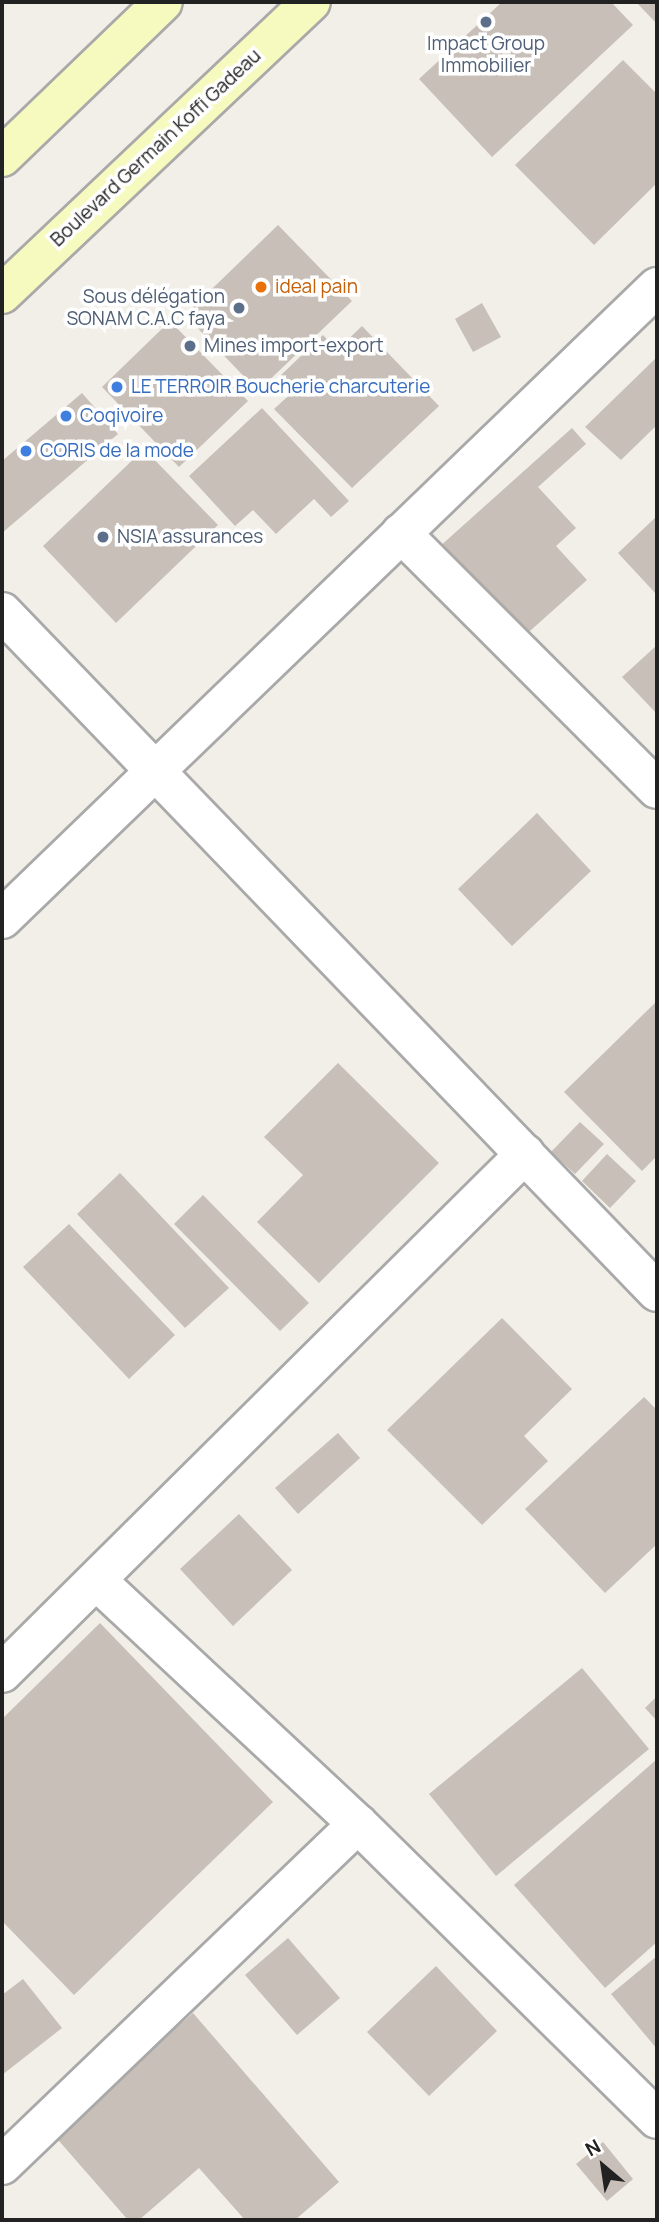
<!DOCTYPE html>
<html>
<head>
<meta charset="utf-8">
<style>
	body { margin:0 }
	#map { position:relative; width:659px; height:2222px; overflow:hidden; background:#f2efe9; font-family:Manrope,sans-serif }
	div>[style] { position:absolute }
	.building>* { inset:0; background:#c7bfb8 }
	.roads { filter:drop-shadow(2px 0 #a9a9a9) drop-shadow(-2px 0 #a9a9a9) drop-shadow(0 2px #a9a9a9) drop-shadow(0 -2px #a9a9a9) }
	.street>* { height:38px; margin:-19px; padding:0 19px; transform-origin:19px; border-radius:19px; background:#fff }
	.secondary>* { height:38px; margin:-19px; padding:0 19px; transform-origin:19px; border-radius:19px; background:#f7fabf }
	.dots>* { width:19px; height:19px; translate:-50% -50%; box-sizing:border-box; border:4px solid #fff; border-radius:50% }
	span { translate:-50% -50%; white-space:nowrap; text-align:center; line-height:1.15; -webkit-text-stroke:7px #fff; paint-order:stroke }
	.service-label { font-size:19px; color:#4e5e75 }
	.right { translate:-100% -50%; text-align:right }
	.left { translate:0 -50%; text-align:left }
	.street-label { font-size:19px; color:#222 }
	.food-label { font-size:19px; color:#c56008 }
	.shop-label { font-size:19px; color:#366cbe }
	.frame { position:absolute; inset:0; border:4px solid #222; pointer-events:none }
	.north { position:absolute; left:568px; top:2131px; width:70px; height:70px; -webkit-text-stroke:5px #fff; paint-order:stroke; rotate:331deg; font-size:19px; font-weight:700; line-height:28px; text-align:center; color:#222 }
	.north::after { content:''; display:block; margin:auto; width:24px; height:32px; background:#222; clip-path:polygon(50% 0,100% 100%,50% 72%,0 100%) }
</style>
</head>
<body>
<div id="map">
	<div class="building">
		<div style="clip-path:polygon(502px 2px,611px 2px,633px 25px,492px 157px,419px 79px)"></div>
		<div style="clip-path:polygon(636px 2px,657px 2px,657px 24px)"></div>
		<div style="clip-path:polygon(623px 60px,657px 94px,657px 183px,594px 245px,515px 165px)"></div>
		<div style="clip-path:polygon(278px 225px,352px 301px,258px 391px,185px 315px)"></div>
		<div style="clip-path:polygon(482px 303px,501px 337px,473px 352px,455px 319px)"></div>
		<div style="clip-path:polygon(170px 321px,248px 401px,179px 467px,102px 387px)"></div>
		<div style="clip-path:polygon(362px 326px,439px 406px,352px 488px,274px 409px,296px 389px,281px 375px,323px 335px,337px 350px)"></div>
		<div style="clip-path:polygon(657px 357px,657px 425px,621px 460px,585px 427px)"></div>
		<div style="clip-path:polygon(82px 393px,118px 434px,2px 533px,2px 461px)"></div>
		<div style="clip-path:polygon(262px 408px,349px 501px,331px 517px,314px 499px,276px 534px,253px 510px,235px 526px,189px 476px)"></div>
		<div style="clip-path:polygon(572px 428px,586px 444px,538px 487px,576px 528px,556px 546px,587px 580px,521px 639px,438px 548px)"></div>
		<div style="clip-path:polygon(144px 449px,218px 525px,116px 623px,43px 546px)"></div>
		<div style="clip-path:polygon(657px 516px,657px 595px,618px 553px)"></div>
		<div style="clip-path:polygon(657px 645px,657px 714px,622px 677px)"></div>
		<div style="clip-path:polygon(537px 813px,591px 871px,512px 946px,458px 889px)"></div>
		<div style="clip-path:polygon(657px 1001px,657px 1156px,642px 1171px,564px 1092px)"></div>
		<div style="clip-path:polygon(338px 1063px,439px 1163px,319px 1283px,257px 1222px,303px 1175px,264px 1137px)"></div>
		<div style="clip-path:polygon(580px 1122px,604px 1144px,575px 1174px,551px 1152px)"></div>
		<div style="clip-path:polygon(607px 1154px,636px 1181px,610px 1208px,582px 1181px)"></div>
		<div style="clip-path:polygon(120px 1173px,229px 1288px,185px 1328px,77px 1214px)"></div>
		<div style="clip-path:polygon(203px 1195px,309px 1303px,280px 1331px,174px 1224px)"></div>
		<div style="clip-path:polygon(69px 1224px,175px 1335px,129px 1379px,23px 1267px)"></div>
		<div style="clip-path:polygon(502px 1318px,572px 1389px,524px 1436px,548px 1461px,482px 1525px,387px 1430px)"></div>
		<div style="clip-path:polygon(644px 1397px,657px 1410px,657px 1544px,605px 1593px,525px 1509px)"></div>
		<div style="clip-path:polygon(338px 1433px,360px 1458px,298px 1514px,275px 1488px)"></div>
		<div style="clip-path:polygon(239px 1514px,292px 1570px,233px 1626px,180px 1569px)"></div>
		<div style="clip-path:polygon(100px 1623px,273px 1802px,74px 1995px,2px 1921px,2px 1719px)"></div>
		<div style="clip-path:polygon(582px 1668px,649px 1749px,496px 1876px,429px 1794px)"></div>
		<div style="clip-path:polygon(657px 1696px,657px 1721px,645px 1708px)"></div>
		<div style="clip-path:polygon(657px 1759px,657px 1942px,605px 1988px,514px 1885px)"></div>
		<div style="clip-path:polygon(288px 1938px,340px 1998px,297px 2035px,245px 1975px)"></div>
		<div style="clip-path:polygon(657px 1956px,657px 2049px,611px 1994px)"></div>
		<div style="clip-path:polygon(436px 1966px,497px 2031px,429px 2096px,367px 2032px)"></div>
		<div style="clip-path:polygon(23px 1979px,62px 2028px,2px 2075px,2px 1995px)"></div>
		<div style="clip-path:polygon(193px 2013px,339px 2182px,295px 2220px,245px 2220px,199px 2168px,139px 2220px,128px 2220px,53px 2134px)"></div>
		<div style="clip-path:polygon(603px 2142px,633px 2179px,607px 2201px,576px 2164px)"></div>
	</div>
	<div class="roads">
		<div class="street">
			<div style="left:401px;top:533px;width:362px;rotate:45deg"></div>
			<div style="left:2px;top:612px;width:944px;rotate:46.07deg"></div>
			<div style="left:2px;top:919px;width:910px;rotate:-43.98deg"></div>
			<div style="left:97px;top:1581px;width:357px;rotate:43deg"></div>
			<div style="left:358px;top:1824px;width:420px;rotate:44.6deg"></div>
			<div style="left:2px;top:1673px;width:737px;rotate:-44.78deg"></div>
			<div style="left:2px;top:2165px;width:493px;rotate:-43.8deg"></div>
		</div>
		<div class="secondary">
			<div style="left:2px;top:157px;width:223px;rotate:-43.9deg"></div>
			<div style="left:2px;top:294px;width:425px;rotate:-43.4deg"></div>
		</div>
	</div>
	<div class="dots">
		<div style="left:486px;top:22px;background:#5c6f8a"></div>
		<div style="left:261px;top:287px;background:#e8710a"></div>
		<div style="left:239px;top:308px;background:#5c6f8a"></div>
		<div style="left:190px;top:346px;background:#5c6f8a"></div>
		<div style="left:117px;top:387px;background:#3f7fe0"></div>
		<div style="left:66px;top:416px;background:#3f7fe0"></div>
		<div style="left:26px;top:451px;background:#3f7fe0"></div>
		<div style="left:103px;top:537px;background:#5c6f8a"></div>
	</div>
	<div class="service-label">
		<span style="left:486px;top:55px">Impact Group<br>Immobilier</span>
		<span class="right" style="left:225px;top:308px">Sous délégation<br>SONAM C.A.C faya</span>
		<span class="left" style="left:204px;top:346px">Mines import-export</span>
		<span class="left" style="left:117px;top:537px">NSIA assurances</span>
	</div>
	<div class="street-label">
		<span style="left:156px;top:148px;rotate:-43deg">Boulevard Germain Koffi Gadeau</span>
	</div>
	<div class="food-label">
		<span class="left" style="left:275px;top:287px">ideal pain</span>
	</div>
	<div class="shop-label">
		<span class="left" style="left:131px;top:387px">LE TERROIR Boucherie charcuterie</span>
		<span class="left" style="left:80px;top:416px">Coqivoire</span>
		<span class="left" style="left:40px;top:451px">CORIS de la mode</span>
	</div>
	<div class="frame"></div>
	<div class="north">N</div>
</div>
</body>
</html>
